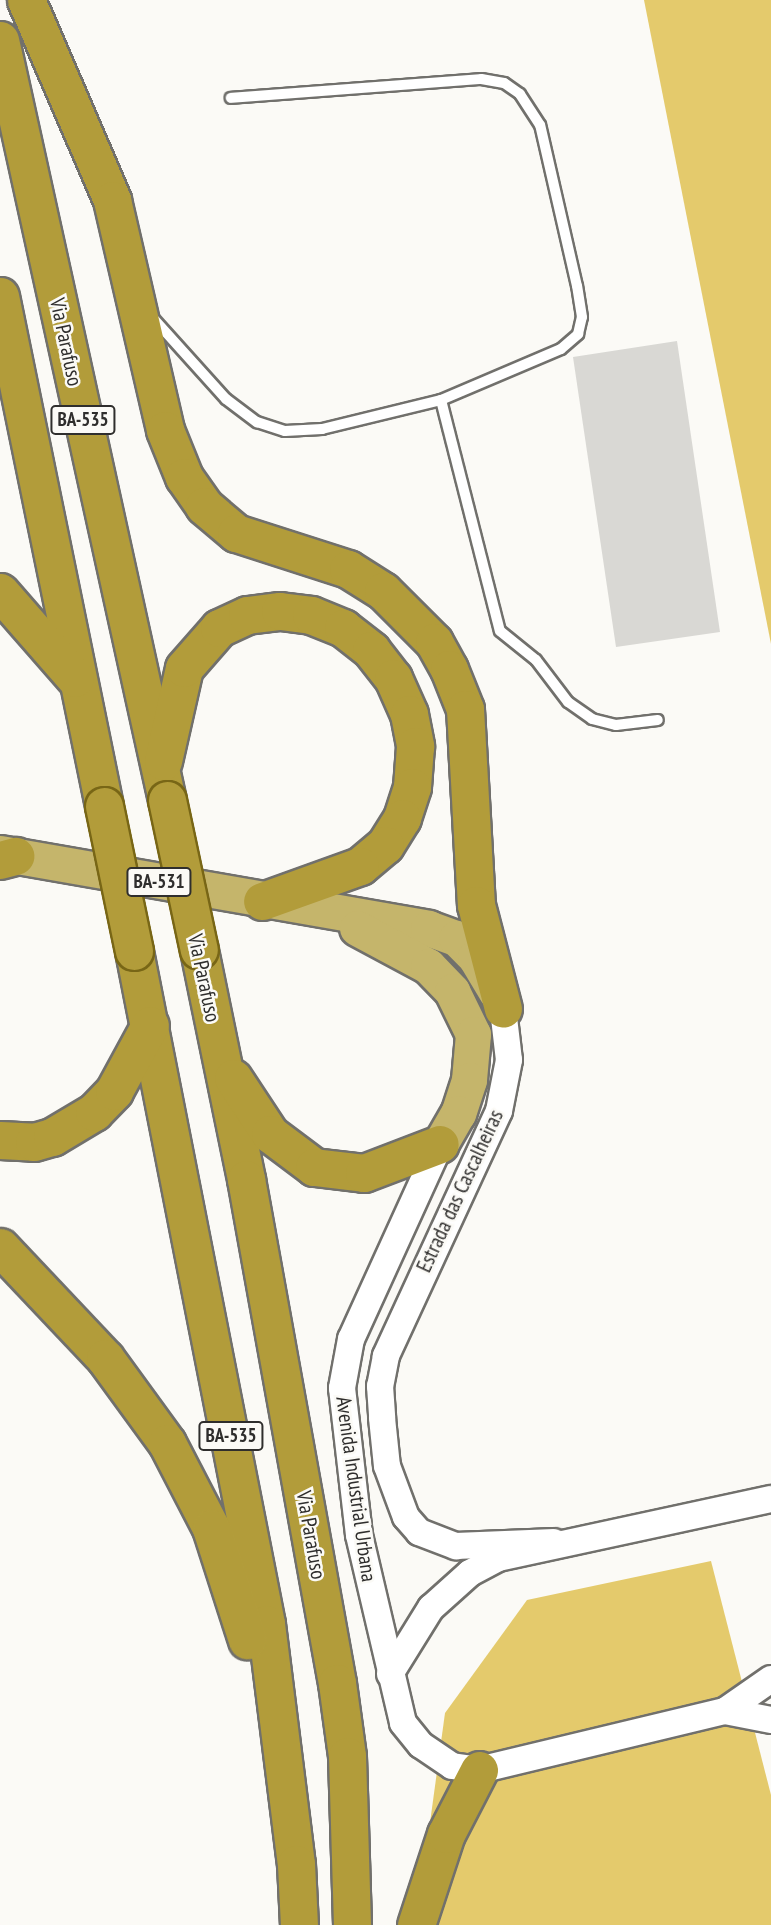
<!DOCTYPE html>
<html>
<head>
<meta charset="utf-8">
<style>
	body { margin:0 }
	#map { position:relative; width:771px; height:1925px; overflow:hidden; background:#fbfaf6; font-family:"PT Sans Narrow",sans-serif }
	div>[style] { position:absolute }
	.green>* { inset:0; background:#e4ca6c }
	.building>* { inset:0; background:#d9d8d4 }
	.roads { filter:drop-shadow(2px 0 #71706c) drop-shadow(-2px 0 #71706c) drop-shadow(0 2px #71706c) drop-shadow(0 -2px #71706c) }
	.service>* { height:10px; margin:-5px; padding:0 5px; transform-origin:5px; border-radius:5px; background:#fff }
	.tertiary>* { height:26px; margin:-13px; padding:0 13px; transform-origin:13px; border-radius:13px; background:#fff }
	.primary>* { height:35px; margin:-17.5px; padding:0 17.5px; transform-origin:17.5px; border-radius:17.5px; background:#c5b56b }
	.trunk>* { height:37px; margin:-18.5px; padding:0 18.5px; transform-origin:18.5px; border-radius:18.5px; background:#b29c3a }
	.bridges { filter:drop-shadow(2px 0 #786616) drop-shadow(-2px 0 #786616) drop-shadow(0 2px #786616) drop-shadow(0 -2px #786616) }
	.trunk-bridge>* { height:37px; margin:-18.5px; padding:0 18.5px; transform-origin:18.5px; border-radius:18.5px; background:#b29c3a }
	span { translate:-50% -50%; white-space:nowrap; text-align:center; line-height:1.15; -webkit-text-stroke:5px #fbfaf6; paint-order:stroke }
	.shield-label span { padding:2px 5px; background:#fbfaf6; border:2px solid; border-radius:5px; -webkit-text-stroke-width:0 }
	.shield-label { font-size:19px; color:#2f2e2d; font-weight:700 }
	.street-label { font-size:21px; color:#2f2e2d }
</style>
</head>
<body>
<div id="map">
	<div class="green">
		<div style="clip-path:polygon(644px 0,771px 0,771px 644px)"></div>
		<div style="clip-path:polygon(711px 1561px,771px 1795px,771px 1925px,416px 1925px,445px 1713px,527px 1600px)"></div>
	</div>
	<div class="building">
		<div style="clip-path:polygon(677px 341px,720px 632px,616px 647px,573px 357px)"></div>
	</div>
	<div class="roads">
		<div class="service">
			<div style="left:153px;top:318px;width:109px;rotate:48deg"></div>
			<div style="left:226px;top:399px;width:39px;rotate:37deg"></div>
			<div style="left:257px;top:422px;width:29px;rotate:18deg"></div>
			<div style="left:285px;top:431px;width:37px;rotate:-3deg"></div>
			<div style="left:322px;top:429px;width:122px;rotate:-13.7deg"></div>
			<div style="left:441px;top:400px;width:130px;rotate:-23deg"></div>
			<div style="left:561px;top:349px;width:23px;rotate:-41deg"></div>
			<div style="left:578px;top:334px;width:17px;rotate:-77deg"></div>
			<div style="left:582px;top:317px;width:31px;rotate:-99deg"></div>
			<div style="left:577px;top:286px;width:165px;rotate:-102.9deg"></div>
			<div style="left:540px;top:125px;width:37px;rotate:-123deg"></div>
			<div style="left:520px;top:94px;width:19px;rotate:-145deg"></div>
			<div style="left:504px;top:83px;width:23px;rotate:-170deg"></div>
			<div style="left:481px;top:79px;width:251px;rotate:175.7deg"></div>
			<div style="left:441px;top:400px;width:238px;rotate:75.7deg"></div>
			<div style="left:500px;top:631px;width:46px;rotate:38.9deg"></div>
			<div style="left:536px;top:660px;width:53px;rotate:52.7deg"></div>
			<div style="left:568px;top:702px;width:29px;rotate:35deg"></div>
			<div style="left:592px;top:719px;width:25px;rotate:14deg"></div>
			<div style="left:616px;top:725px;width:42px;rotate:-6.8deg"></div>
		</div>
		<div class="tertiary">
			<div style="left:503px;top:1009px;width:51px;rotate:83.3deg"></div>
			<div style="left:509px;top:1060px;width:52px;rotate:101.1deg"></div>
			<div style="left:499px;top:1111px;width:270px;rotate:114.8deg"></div>
			<div style="left:386px;top:1356px;width:31px;rotate:101deg"></div>
			<div style="left:380px;top:1386px;width:32px;rotate:86deg"></div>
			<div style="left:382px;top:1418px;width:48px;rotate:84.1deg"></div>
			<div style="left:387px;top:1466px;width:54px;rotate:69.6deg"></div>
			<div style="left:406px;top:1517px;width:20px;rotate:49deg"></div>
			<div style="left:419px;top:1532px;width:40px;rotate:21deg"></div>
			<div style="left:456px;top:1546px;width:98px;rotate:-2.3deg"></div>
			<div style="left:440px;top:1144px;width:214px;rotate:114.5deg"></div>
			<div style="left:351px;top:1339px;width:50px;rotate:100.4deg"></div>
			<div style="left:342px;top:1388px;width:148px;rotate:83.4deg"></div>
			<div style="left:359px;top:1535px;width:193px;rotate:76.8deg"></div>
			<div style="left:403px;top:1723px;width:28px;rotate:51deg"></div>
			<div style="left:421px;top:1745px;width:37px;rotate:34deg"></div>
			<div style="left:452px;top:1766px;width:27px;rotate:8deg"></div>
			<div style="left:479px;top:1770px;width:253px;rotate:-13.5deg"></div>
			<div style="left:725px;top:1711px;width:47px;rotate:11.1deg"></div>
			<div style="left:390px;top:1674px;width:78px;rotate:-58.2deg"></div>
			<div style="left:431px;top:1608px;width:52px;rotate:-41.9deg"></div>
			<div style="left:470px;top:1573px;width:32px;rotate:-28deg"></div>
			<div style="left:498px;top:1558px;width:279px;rotate:-12.2deg"></div>
			<div style="left:725px;top:1711px;width:56px;rotate:-34.8deg"></div>
		</div>
		<div class="primary">
			<div style="left:0;top:853px;width:435px;rotate:9.9deg"></div>
			<div style="left:428px;top:928px;width:30px;rotate:20deg"></div>
			<div style="left:456px;top:938px;width:27px;rotate:45deg"></div>
			<div style="left:475px;top:957px;width:41px;rotate:59deg"></div>
			<div style="left:357px;top:928px;width:81px;rotate:28.2deg"></div>
			<div style="left:428px;top:966px;width:35px;rotate:46deg"></div>
			<div style="left:452px;top:991px;width:48px;rotate:64deg"></div>
			<div style="left:473px;top:1034px;width:46px;rotate:95deg"></div>
			<div style="left:469px;top:1080px;width:35px;rotate:108deg"></div>
			<div style="left:458px;top:1113px;width:36px;rotate:120deg"></div>
		</div>
		<div class="trunk">
			<div style="left:26px;top:0;width:218px;rotate:66.7deg"></div>
			<div style="left:112px;top:200px;width:236px;rotate:77deg"></div>
			<div style="left:165px;top:430px;width:51px;rotate:68deg"></div>
			<div style="left:184px;top:477px;width:35px;rotate:55deg"></div>
			<div style="left:204px;top:506px;width:42px;rotate:40.2deg"></div>
			<div style="left:236px;top:533px;width:118px;rotate:17.8deg"></div>
			<div style="left:348px;top:569px;width:41px;rotate:32.2deg"></div>
			<div style="left:383px;top:591px;width:72px;rotate:45deg"></div>
			<div style="left:434px;top:642px;width:31px;rotate:61deg"></div>
			<div style="left:449px;top:669px;width:43px;rotate:68.2deg"></div>
			<div style="left:465px;top:709px;width:196px;rotate:86.8deg"></div>
			<div style="left:476px;top:905px;width:107px;rotate:75.4deg"></div>
			<div style="left:0;top:40px;width:778px;rotate:77.61deg"></div>
			<div style="left:0;top:296px;width:520px;rotate:78.47deg"></div>
			<div style="left:0;top:592px;width:114px;rotate:48.9deg"></div>
			<div style="left:163px;top:761px;width:95px;rotate:-77.3deg"></div>
			<div style="left:184px;top:668px;width:53px;rotate:-48.8deg"></div>
			<div style="left:219px;top:628px;width:31px;rotate:-25deg"></div>
			<div style="left:247px;top:615px;width:33px;rotate:-7deg"></div>
			<div style="left:280px;top:611px;width:31px;rotate:7deg"></div>
			<div style="left:311px;top:615px;width:35px;rotate:22deg"></div>
			<div style="left:343px;top:628px;width:36px;rotate:38deg"></div>
			<div style="left:371px;top:650px;width:36px;rotate:52deg"></div>
			<div style="left:393px;top:678px;width:39px;rotate:66deg"></div>
			<div style="left:409px;top:714px;width:33px;rotate:79deg"></div>
			<div style="left:415px;top:746px;width:41px;rotate:94.2deg"></div>
			<div style="left:412px;top:787px;width:33px;rotate:108deg"></div>
			<div style="left:402px;top:818px;width:32px;rotate:122deg"></div>
			<div style="left:385px;top:845px;width:33px;rotate:140deg"></div>
			<div style="left:360px;top:866px;width:104px;rotate:160.3deg"></div>
			<div style="left:0;top:860px;width:16px;rotate:-15deg"></div>
			<div style="left:199px;top:950px;width:234px;rotate:78.4deg"></div>
			<div style="left:246px;top:1179px;width:512px;rotate:79.77deg"></div>
			<div style="left:337px;top:1683px;width:74px;rotate:82.2deg"></div>
			<div style="left:347px;top:1756px;width:169px;rotate:88.3deg"></div>
			<div style="left:134px;top:951px;width:686px;rotate:78.9deg"></div>
			<div style="left:266px;top:1624px;width:242px;rotate:82.9deg"></div>
			<div style="left:296px;top:1864px;width:61px;rotate:87.2deg"></div>
			<div style="left:233px;top:1078px;width:67px;rotate:56.5deg"></div>
			<div style="left:270px;top:1134px;width:55px;rotate:36.9deg"></div>
			<div style="left:314px;top:1167px;width:50px;rotate:6.8deg"></div>
			<div style="left:364px;top:1173px;width:81px;rotate:-20.9deg"></div>
			<div style="left:0;top:1140px;width:34px;rotate:3deg"></div>
			<div style="left:34px;top:1142px;width:19px;rotate:-16deg"></div>
			<div style="left:52px;top:1137px;width:49px;rotate:-30.8deg"></div>
			<div style="left:94px;top:1112px;width:29px;rotate:-46deg"></div>
			<div style="left:114px;top:1091px;width:75px;rotate:-61.4deg"></div>
			<div style="left:0;top:1247px;width:153px;rotate:46.6deg"></div>
			<div style="left:105px;top:1358px;width:105px;rotate:53.9deg"></div>
			<div style="left:167px;top:1443px;width:96px;rotate:62.6deg"></div>
			<div style="left:211px;top:1528px;width:118px;rotate:72.2deg"></div>
			<div style="left:416px;top:1925px;width:96px;rotate:-71.8deg"></div>
			<div style="left:446px;top:1834px;width:72px;rotate:-62.7deg"></div>
		</div>
	</div>
	<div class="bridges">
		<div class="trunk-bridge">
			<div style="left:167px;top:800px;width:153px;rotate:78deg"></div>
			<div style="left:104px;top:806px;width:148px;rotate:78.3deg"></div>
		</div>
	</div>
	<div class="shield-label">
		<span style="left:83px;top:420px">BA-535</span>
		<span style="left:159px;top:882px">BA-531</span>
		<span style="left:231px;top:1436px">BA-535</span>
	</div>
	<div class="street-label">
		<span style="left:66px;top:342px;rotate:78deg">Via Parafuso</span>
		<span style="left:204px;top:978px;rotate:78deg">Via Parafuso</span>
		<span style="left:460px;top:1191px;rotate:-65deg">Estrada das Cascalheiras</span>
		<span style="left:356px;top:1489px;rotate:82deg">Avenida Industrial Urbana</span>
		<span style="left:311px;top:1535px;rotate:80deg">Via Parafuso</span>
	</div>
</div>
</body>
</html>
